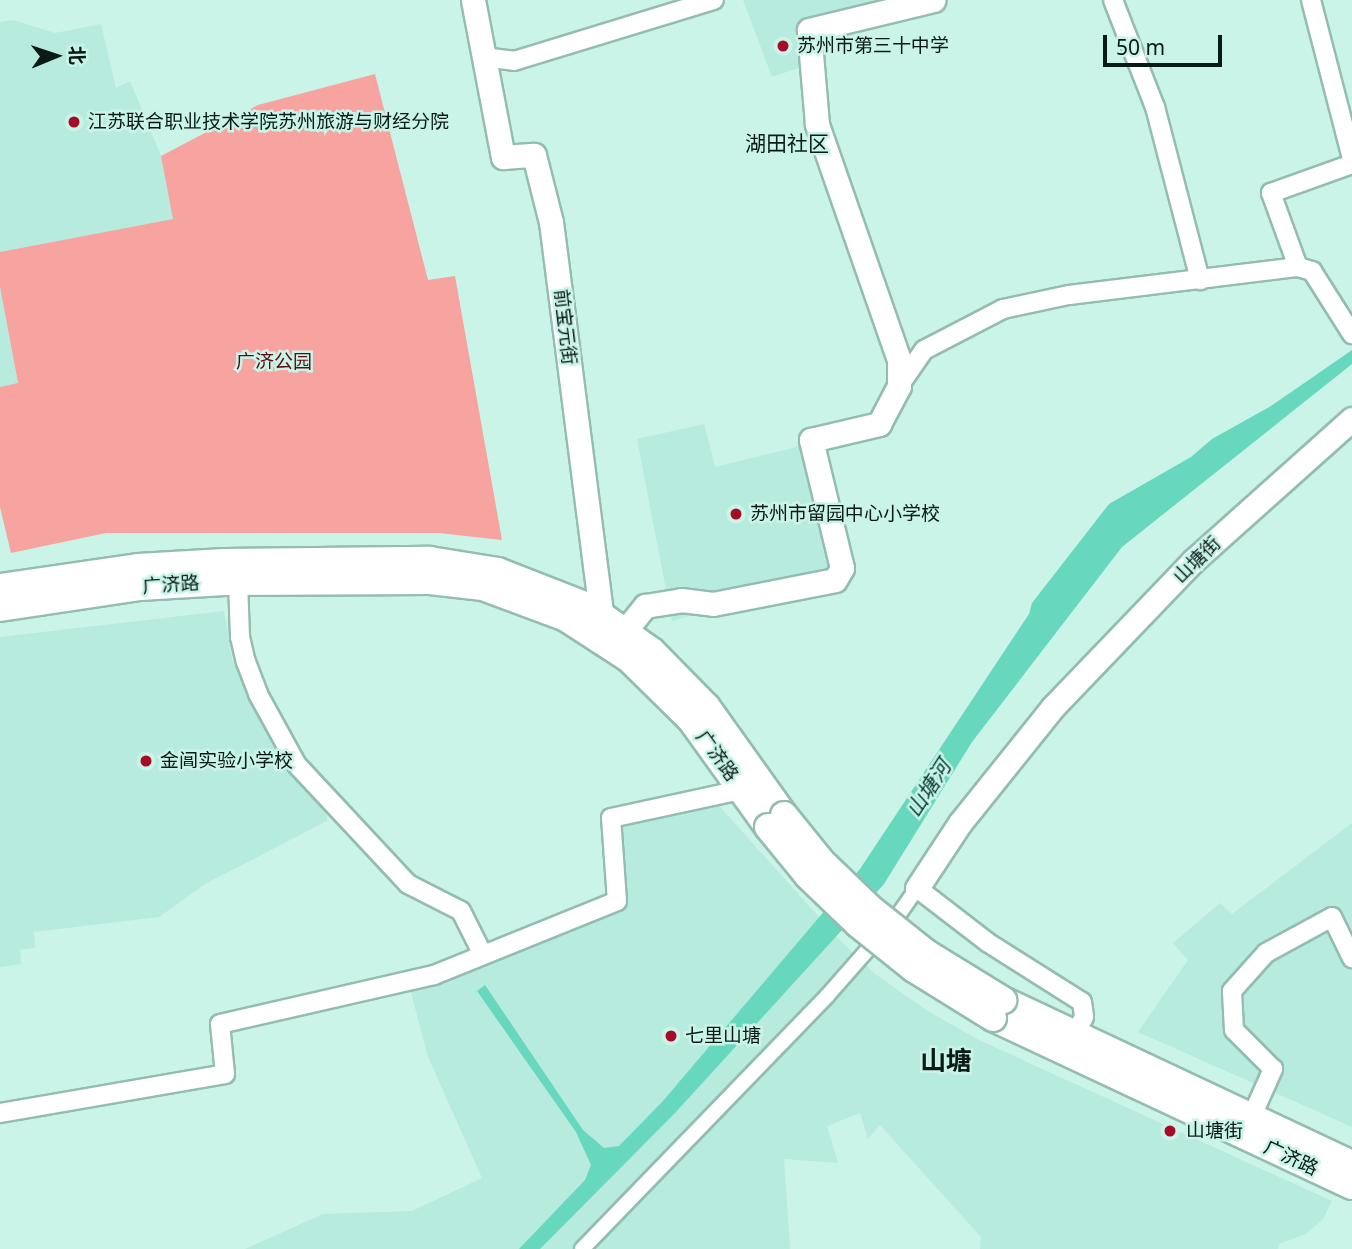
<!DOCTYPE html>
<html>
<head>
<meta charset="utf-8">
<style>
	body { margin:0 }
	#map { position:relative; width:1352px; height:1249px; overflow:hidden; background:#caf4e8; font-family:"Noto Sans","Noto Sans SC",sans-serif }
	div>[style] { position:absolute }
	.built>* { inset:0; background:#b7ebdd }
	.green>* { inset:0; background:#f7a3a0 }
	.water>* { inset:0; background:#67d7bd }
	.roads { filter:drop-shadow(2px 0 #94bcb1) drop-shadow(-2px 0 #94bcb1) drop-shadow(0 2px #94bcb1) drop-shadow(0 -2px #94bcb1) }
	.pedestrian>* { height:14px; margin:-7px; padding:0 7px; transform-origin:7px; border-radius:7px; background:#fff }
	.minor>* { height:18px; margin:-9px; padding:0 9px; transform-origin:9px; border-radius:9px; background:#fff }
	.tertiary>* { height:23px; margin:-11.5px; padding:0 11.5px; transform-origin:11.5px; border-radius:11.5px; background:#fff }
	.secondary>* { height:26px; margin:-13px; padding:0 13px; transform-origin:13px; border-radius:13px; background:#fff }
	.bridges { filter:drop-shadow(2px 0 #94bcb1) drop-shadow(-2px 0 #94bcb1) drop-shadow(0 2px #94bcb1) drop-shadow(0 -2px #94bcb1) }
	.secondary-bridge>* { height:26px; margin:-13px; padding:0 13px; transform-origin:13px; border-radius:13px; background:#fff }
	.dots>* { width:19px; height:19px; translate:-50% -50%; box-sizing:border-box; border:4px solid #caf4e8; border-radius:50% }
	span { translate:-50% -50%; white-space:nowrap; text-align:center; line-height:1.15; -webkit-text-stroke:5px #caf4e8; paint-order:stroke }
	.poi-label { font-size:19px; color:#0a1a16 }
	.left { translate:0 -50%; text-align:left }
	.street-label { font-size:19px; color:#0a1a16 }
	.park-label { font-size:19px; color:#5c0c15 }
	.neighbourhood-label { font-size:21px; color:#0a1a16 }
	.water-label { font-size:21px; color:#03392f; font-style:italic }
	.district-label { font-size:26px; color:#0a1a16; font-weight:700 }
	.north { position:absolute; left:21px; top:21px; width:70px; height:70px; -webkit-text-stroke:5px #caf4e8; paint-order:stroke; rotate:88deg; font-size:19px; font-weight:700; line-height:28px; text-align:center; color:#0a1a16 }
	.north::after { content:''; display:block; margin:auto; width:24px; height:32px; background:#0a1a16; clip-path:polygon(50% 0,100% 100%,50% 72%,0 100%) }
	.scale { position:absolute; left:1103px; top:35px; width:119px; height:32px; box-sizing:border-box; border:4px solid #0a1a16; border-top:0; padding-left:9px; font-size:21px; line-height:24px; white-space:nowrap; color:#0a1a16; -webkit-text-stroke:5px #caf4e8; paint-order:stroke }
</style>
</head>
<body>
<div id="map">
	<div class="built">
		<div style="clip-path:polygon(743px 0,915px 0,801px 28px,810px 64px,772px 77px)"></div>
		<div style="clip-path:polygon(13px 20px,55px 33px,101px 24px,116px 88px,130px 81px,161px 156px,174px 219px,0 252px,0 22px)"></div>
		<div style="clip-path:polygon(0 287px,18px 384px,0 387px)"></div>
		<div style="clip-path:polygon(704px 424px,715px 467px,800px 446px,836px 561px,824px 578px,672px 621px,637px 439px)"></div>
		<div style="clip-path:polygon(224px 611px,232px 659px,244px 686px,327px 813px,327px 821px,205px 884px,159px 917px,34px 932px,35px 948px,20px 950px,21px 964px,0 967px,0 637px)"></div>
		<div style="clip-path:polygon(713px 799px,837px 937px,874px 973px,926px 1010px,979px 1040px,1332px 1201px,1323px 1219px,1306px 1234px,1279px 1244px,1278px 1249px,980px 1249px,981px 1237px,880px 1125px,868px 1139px,860px 1113px,827px 1126px,838px 1163px,784px 1159px,790px 1249px,245px 1249px,323px 1214px,412px 1211px,482px 1178px,428px 1057px,408px 981px,616px 901px,611px 818px)"></div>
		<div style="clip-path:polygon(1352px 823px,1352px 1127px,1138px 1032px,1188px 960px,1173px 943px,1220px 903px,1232px 914px)"></div>
	</div>
	<div class="green">
		<div style="clip-path:polygon(375px 74px,428px 280px,455px 276px,502px 540px,439px 533px,106px 533px,11px 553px,0 507px,0 387px,18px 383px,0 287px,0 252px,173px 219px,161px 156px,258px 105px)"></div>
	</div>
	<div class="water">
		<div style="clip-path:polygon(1352px 350px,1352px 364px,1122px 547px,972px 742px,884px 884px,675px 1113px,540px 1249px,519px 1249px,585px 1180px,591px 1165px,576px 1132px,477px 991px,485px 985px,583px 1130px,604px 1148px,619px 1146px,663px 1101px,860px 869px,1029px 614px,1032px 603px,1109px 504px,1191px 457px,1212px 439px,1271px 406px)"></div>
	</div>
	<div class="roads">
		<div class="pedestrian">
			<div style="left:582px;top:1249px;width:352px;rotate:-45.9deg"></div>
			<div style="left:827px;top:996px;width:109px;rotate:-48.7deg"></div>
			<div style="left:899px;top:914px;width:32px;rotate:-55deg"></div>
		</div>
		<div class="minor">
			<div style="left:1113px;top:0;width:115px;rotate:68.6deg"></div>
			<div style="left:1155px;top:107px;width:179px;rotate:75.4deg"></div>
			<div style="left:1311px;top:0;width:163px;rotate:75.5deg"></div>
			<div style="left:483px;top:57px;width:31px;rotate:7deg"></div>
			<div style="left:514px;top:61px;width:209px;rotate:-17deg"></div>
			<div style="left:1298px;top:267px;width:79px;rotate:-110deg"></div>
			<div style="left:1271px;top:193px;width:86px;rotate:-19.7deg"></div>
			<div style="left:899px;top:386px;width:44px;rotate:-55.2deg"></div>
			<div style="left:924px;top:350px;width:89px;rotate:-27.4deg"></div>
			<div style="left:1003px;top:309px;width:67px;rotate:-12deg"></div>
			<div style="left:1069px;top:295px;width:231px;rotate:-7deg"></div>
			<div style="left:1298px;top:267px;width:15px;rotate:16deg"></div>
			<div style="left:1312px;top:271px;width:75px;rotate:57.6deg"></div>
			<div style="left:238px;top:582px;width:55px;rotate:87.9deg"></div>
			<div style="left:240px;top:637px;width:26px;rotate:77deg"></div>
			<div style="left:246px;top:662px;width:34px;rotate:69deg"></div>
			<div style="left:258px;top:694px;width:81px;rotate:61.2deg"></div>
			<div style="left:297px;top:765px;width:163px;rotate:47deg"></div>
			<div style="left:408px;top:884px;width:59px;rotate:27deg"></div>
			<div style="left:461px;top:911px;width:47px;rotate:63.4deg"></div>
			<div style="left:917px;top:888px;width:88px;rotate:37.6deg"></div>
			<div style="left:987px;top:942px;width:112px;rotate:32.3deg"></div>
			<div style="left:1082px;top:1002px;width:15px;rotate:82deg"></div>
			<div style="left:1084px;top:1017px;width:21px;rotate:118deg"></div>
			<div style="left:0;top:1113px;width:228px;rotate:-9.8deg"></div>
			<div style="left:225px;top:1074px;width:50px;rotate:-95.7deg"></div>
			<div style="left:220px;top:1024px;width:220px;rotate:-12.9deg"></div>
			<div style="left:434px;top:975px;width:197px;rotate:-22deg"></div>
			<div style="left:617px;top:901px;width:83px;rotate:-94.1deg"></div>
			<div style="left:611px;top:818px;width:133px;rotate:-12.2deg"></div>
			<div style="left:1251px;top:1118px;width:54px;rotate:-65.8deg"></div>
			<div style="left:1273px;top:1069px;width:55px;rotate:-135deg"></div>
			<div style="left:1234px;top:1030px;width:39px;rotate:-93deg"></div>
			<div style="left:1232px;top:991px;width:51px;rotate:-48.2deg"></div>
			<div style="left:1266px;top:953px;width:75px;rotate:-28.6deg"></div>
			<div style="left:1332px;top:917px;width:46px;rotate:64deg"></div>
		</div>
		<div class="tertiary">
			<div style="left:473px;top:0;width:160px;rotate:79.2deg"></div>
			<div style="left:503px;top:157px;width:31px;rotate:-4deg"></div>
			<div style="left:534px;top:155px;width:69px;rotate:75.8deg"></div>
			<div style="left:551px;top:222px;width:395px;rotate:82.7deg"></div>
			<div style="left:601px;top:614px;width:13px;rotate:117deg"></div>
			<div style="left:615px;top:643px;width:48px;rotate:-51deg"></div>
			<div style="left:645px;top:606px;width:36px;rotate:-9deg"></div>
			<div style="left:681px;top:600px;width:32px;rotate:7deg"></div>
			<div style="left:713px;top:604px;width:124px;rotate:-11.1deg"></div>
			<div style="left:835px;top:580px;width:14px;rotate:-60deg"></div>
			<div style="left:842px;top:568px;width:132px;rotate:-103.6deg"></div>
			<div style="left:811px;top:440px;width:70px;rotate:-13.2deg"></div>
			<div style="left:879px;top:424px;width:43px;rotate:-62.2deg"></div>
			<div style="left:899px;top:386px;width:26px;rotate:-90deg"></div>
			<div style="left:899px;top:360px;width:250px;rotate:-109.2deg"></div>
			<div style="left:817px;top:124px;width:94px;rotate:-94.9deg"></div>
			<div style="left:809px;top:30px;width:128px;rotate:-13.6deg"></div>
			<div style="left:917px;top:888px;width:78px;rotate:-56.5deg"></div>
			<div style="left:960px;top:823px;width:149px;rotate:-51.3deg"></div>
			<div style="left:1053px;top:707px;width:202px;rotate:-46.2deg"></div>
			<div style="left:1193px;top:561px;width:213px;rotate:-41.8deg"></div>
		</div>
		<div class="secondary">
			<div style="left:0;top:587px;width:139px;rotate:-8.2deg"></div>
			<div style="left:138px;top:567px;width:86px;rotate:-3.3deg"></div>
			<div style="left:224px;top:562px;width:206px;rotate:-0.6deg"></div>
			<div style="left:430px;top:560px;width:69px;rotate:9.2deg"></div>
			<div style="left:498px;top:571px;width:99px;rotate:21.4deg"></div>
			<div style="left:590px;top:607px;width:76px;rotate:35.4deg"></div>
			<div style="left:652px;top:651px;width:78px;rotate:45.5deg"></div>
			<div style="left:707px;top:707px;width:133px;rotate:54.5deg"></div>
			<div style="left:0;top:608px;width:142px;rotate:-8.5deg"></div>
			<div style="left:140px;top:587px;width:85px;rotate:-3.4deg"></div>
			<div style="left:225px;top:582px;width:205px;rotate:-0.3deg"></div>
			<div style="left:430px;top:581px;width:53px;rotate:6.5deg"></div>
			<div style="left:483px;top:587px;width:89px;rotate:20.5deg"></div>
			<div style="left:566px;top:618px;width:75px;rotate:33.1deg"></div>
			<div style="left:629px;top:659px;width:87px;rotate:44.5deg"></div>
			<div style="left:691px;top:720px;width:132px;rotate:54.3deg"></div>
			<div style="left:1003px;top:1000px;width:386px;rotate:25.2deg"></div>
			<div style="left:993px;top:1018px;width:396px;rotate:25.1deg"></div>
		</div>
	</div>
	<div class="bridges">
		<div class="secondary-bridge">
			<div style="left:784px;top:815px;width:60px;rotate:51deg"></div>
			<div style="left:822px;top:862px;width:68px;rotate:43.8deg"></div>
			<div style="left:871px;top:909px;width:69px;rotate:38.5deg"></div>
			<div style="left:925px;top:952px;width:92px;rotate:31.6deg"></div>
			<div style="left:768px;top:827px;width:63px;rotate:50.8deg"></div>
			<div style="left:808px;top:876px;width:69px;rotate:43.8deg"></div>
			<div style="left:858px;top:924px;width:72px;rotate:38.8deg"></div>
			<div style="left:914px;top:969px;width:93px;rotate:31.8deg"></div>
		</div>
	</div>
	<div class="dots">
		<div style="left:783px;top:46px;background:#a60c27"></div>
		<div style="left:74px;top:122px;background:#a60c27"></div>
		<div style="left:736px;top:514px;background:#a60c27"></div>
		<div style="left:146px;top:761px;background:#a60c27"></div>
		<div style="left:671px;top:1036px;background:#a60c27"></div>
		<div style="left:1170px;top:1131px;background:#a60c27"></div>
	</div>
	<div class="poi-label">
		<span class="left" style="left:797px;top:46px">苏州市第三十中学</span>
		<span class="left" style="left:88px;top:122px">江苏联合职业技术学院苏州旅游与财经分院</span>
		<span class="left" style="left:750px;top:514px">苏州市留园中心小学校</span>
		<span class="left" style="left:160px;top:761px">金阊实验小学校</span>
		<span class="left" style="left:685px;top:1036px">七里山塘</span>
		<span class="left" style="left:1186px;top:1131px">山塘街</span>
	</div>
	<div class="street-label">
		<span style="left:565px;top:327px;rotate:83deg">前宝元街</span>
		<span style="left:1197px;top:560px;rotate:-45deg">山塘街</span>
		<span style="left:171px;top:585px;rotate:-4deg">广济路</span>
		<span style="left:717px;top:756px;rotate:54deg">广济路</span>
		<span style="left:1291px;top:1158px;rotate:25deg">广济路</span>
	</div>
	<div class="park-label">
		<span style="left:274px;top:362px">广济公园</span>
	</div>
	<div class="neighbourhood-label">
		<span style="left:787px;top:143px">湖田社区</span>
	</div>
	<div class="water-label">
		<span style="left:928px;top:788px;rotate:-57deg">山塘河</span>
	</div>
	<div class="district-label">
		<span style="left:946px;top:1061px">山塘</span>
	</div>
	<div class="north">北</div>
	<div class="scale">50 m</div>
</div>
</body>
</html>
